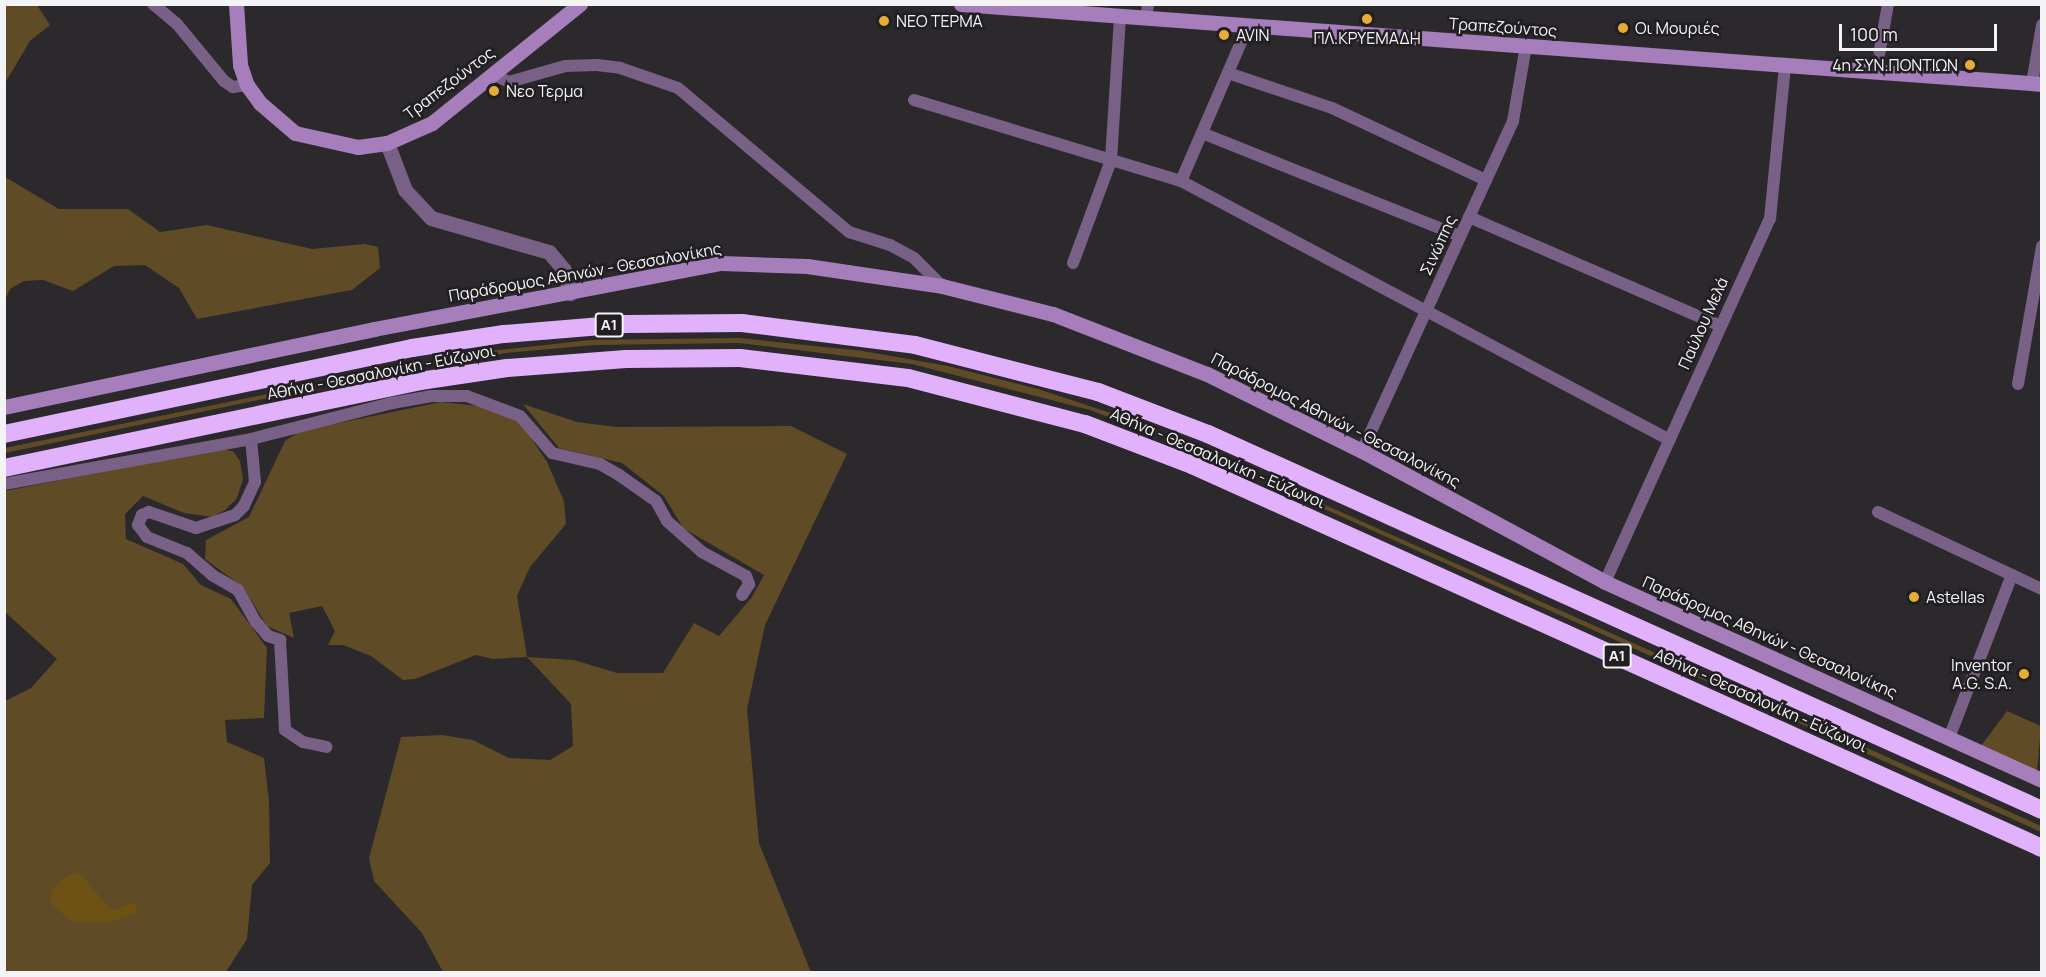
<!DOCTYPE html>
<html>
<head>
<meta charset="utf-8">
<style>
	body { margin:0 }
	#map { position:relative; width:2046px; height:977px; overflow:hidden; background:#2b292c; font-family:Manrope,sans-serif }
	div>[style] { position:absolute }
	.green>* { inset:0; background:#5f4b25 }
	.water>* { inset:0; background:#6e5115 }
	.minor>* { height:12px; margin:-6px; padding:0 6px; transform-origin:6px; border-radius:6px; background:#796086 }
	.tertiary>* { height:15px; margin:-7.5px; padding:0 7.5px; transform-origin:7.5px; border-radius:7.5px; background:#796086 }
	.secondary>* { height:15px; margin:-7.5px; padding:0 7.5px; transform-origin:7.5px; border-radius:7.5px; background:#a67ebb }
	.motorway>* { height:18px; margin:-9px; padding:0 9px; transform-origin:9px; border-radius:9px; background:#e2b1fc }
	.dots>* { width:16px; height:16px; translate:-50% -50%; box-sizing:border-box; border:3px solid #211f22; border-radius:50% }
	span { translate:-50% -50%; white-space:nowrap; text-align:center; line-height:1.15; -webkit-text-stroke:5px #211f22; paint-order:stroke }
	.shield-label span { padding:2px 4px; background:#211f22; border:2px solid; border-radius:4px; -webkit-text-stroke-width:0 }
	.shield-label { font-size:15px; color:#f4f3f5; font-weight:700 }
	.poi-label { font-size:16px; color:#f4f3f5 }
	.left { translate:0 -50%; text-align:left }
	.right { translate:-100% -50%; text-align:right }
	.street-label { font-size:16px; color:#f4f3f5 }
	.frame { position:absolute; inset:0; border:6px solid #f4f3f5; pointer-events:none }
	.scale { position:absolute; left:1839px; top:24px; width:158px; height:27px; box-sizing:border-box; border:3px solid #f4f3f5; border-top:0; padding-left:8px; font-size:18px; line-height:21px; white-space:nowrap; color:#f4f3f5; -webkit-text-stroke:4px #211f22; paint-order:stroke }
</style>
</head>
<body>
<div id="map">
	<div class="green">
		<div style="clip-path:polygon(5px 4px,37px 5px,50px 25px,30px 41px,5px 83px)"></div>
		<div style="clip-path:polygon(5px 177px,59px 209px,128px 209px,160px 232px,207px 225px,312px 249px,365px 244px,378px 247px,380px 268px,352px 290px,197px 319px,179px 288px,145px 265px,114px 266px,73px 291px,43px 280px,24px 281px,10px 289px,5px 300px)"></div>
		<div style="clip-path:polygon(739px 338px,863px 351px,948px 366px,1038px 389px,1147px 425px,2041px 826px,2041px 832px,1198px 452px,1090px 410px,912px 364px,740px 343px,594px 345px,506px 353px,416px 367px,5px 453px,5px 448px,461px 354px,591px 340px)"></div>
		<div style="clip-path:polygon(441px 402px,479px 406px,520px 421px,547px 462px,564px 501px,566px 524px,530px 567px,517px 596px,527px 657px,574px 660px,617px 673px,663px 673px,694px 623px,719px 636px,752px 597px,764px 575px,683px 528px,664px 496px,622px 463px,559px 448px,523px 404px,577px 422px,616px 427px,791px 426px,847px 454px,765px 625px,747px 709px,759px 843px,811px 972px,443px 972px,422px 933px,374px 881px,369px 858px,401px 737px,442px 735px,473px 740px,509px 758px,550px 760px,573px 746px,571px 704px,527px 657px,493px 659px,476px 655px,415px 679px,403px 680px,371px 656px,343px 645px,328px 645px,335px 631px,322px 606px,289px 613px,294px 638px,267px 626px,243px 587px,205px 559px,206px 540px,249px 517px,285px 441px,300px 431px)"></div>
		<div style="clip-path:polygon(219px 449px,233px 451px,240px 461px,243px 479px,237px 498px,225px 510px,212px 517px,184px 513px,143px 496px,125px 514px,126px 539px,183px 564px,201px 585px,231px 599px,267px 648px,264px 718px,225px 720px,227px 742px,264px 758px,269px 801px,270px 863px,252px 885px,247px 939px,226px 972px,5px 972px,5px 701px,31px 688px,57px 659px,5px 612px,5px 491px)"></div>
		<div style="clip-path:polygon(2007px 711px,2041px 726px,2037px 772px,1981px 746px)"></div>
	</div>
	<div class="water">
		<div style="clip-path:polygon(74px 872px,83px 876px,109px 908px,116px 910px,133px 902px,138px 912px,110px 922px,71px 922px,49px 901px,55px 885px)"></div>
	</div>
	<div class="minor">
		<div style="left:153px;top:4px;width:31px;rotate:40deg"></div>
		<div style="left:177px;top:24px;width:74px;rotate:50.5deg"></div>
		<div style="left:224px;top:81px;width:11px;rotate:34deg"></div>
		<div style="left:233px;top:87px;width:14px;rotate:-8deg"></div>
		<div style="left:1146px;top:19px;width:15px;rotate:-82deg"></div>
		<div style="left:1876px;top:72px;width:69px;rotate:-80deg"></div>
		<div style="left:1228px;top:73px;width:110px;rotate:18.6deg"></div>
		<div style="left:1332px;top:108px;width:170px;rotate:25.1deg"></div>
		<div style="left:493px;top:74px;width:18px;rotate:27deg"></div>
		<div style="left:509px;top:82px;width:58px;rotate:-15.9deg"></div>
		<div style="left:565px;top:66px;width:32px;rotate:-2deg"></div>
		<div style="left:597px;top:65px;width:23px;rotate:7deg"></div>
		<div style="left:620px;top:68px;width:61px;rotate:19deg"></div>
		<div style="left:678px;top:88px;width:224px;rotate:40.1deg"></div>
		<div style="left:849px;top:232px;width:43px;rotate:17.6deg"></div>
		<div style="left:890px;top:245px;width:27px;rotate:28deg"></div>
		<div style="left:914px;top:258px;width:40px;rotate:45deg"></div>
		<div style="left:2032px;top:83px;width:59px;rotate:-80.2deg"></div>
		<div style="left:914px;top:100px;width:279px;rotate:16.9deg"></div>
		<div style="left:1181px;top:181px;width:553px;rotate:27.91deg"></div>
		<div style="left:1202px;top:133px;width:278px;rotate:21.8deg"></div>
		<div style="left:1181px;top:181px;width:169px;rotate:-66.6deg"></div>
		<div style="left:1469px;top:217px;width:272px;rotate:23.4deg"></div>
		<div style="left:1073px;top:263px;width:110px;rotate:-69.7deg"></div>
		<div style="left:1111px;top:160px;width:144px;rotate:-86.4deg"></div>
		<div style="left:2018px;top:384px;width:140px;rotate:-80.1deg"></div>
		<div style="left:251px;top:439px;width:43px;rotate:84.7deg"></div>
		<div style="left:255px;top:482px;width:26px;rotate:115deg"></div>
		<div style="left:244px;top:506px;width:13px;rotate:135deg"></div>
		<div style="left:235px;top:515px;width:41px;rotate:161.6deg"></div>
		<div style="left:196px;top:528px;width:50px;rotate:-161.2deg"></div>
		<div style="left:149px;top:512px;width:8px;rotate:157deg"></div>
		<div style="left:142px;top:515px;width:11px;rotate:112deg"></div>
		<div style="left:138px;top:525px;width:15px;rotate:53deg"></div>
		<div style="left:147px;top:537px;width:43px;rotate:21.8deg"></div>
		<div style="left:187px;top:553px;width:33px;rotate:41deg"></div>
		<div style="left:212px;top:575px;width:30px;rotate:30deg"></div>
		<div style="left:238px;top:590px;width:37px;rotate:61deg"></div>
		<div style="left:256px;top:622px;width:18px;rotate:49deg"></div>
		<div style="left:268px;top:636px;width:13px;rotate:18deg"></div>
		<div style="left:280px;top:640px;width:90px;rotate:86.8deg"></div>
		<div style="left:285px;top:730px;width:22px;rotate:34deg"></div>
		<div style="left:303px;top:742px;width:24px;rotate:12deg"></div>
		<div style="left:1362px;top:451px;width:363px;rotate:-65.4deg"></div>
		<div style="left:1513px;top:121px;width:76px;rotate:-80.2deg"></div>
		<div style="left:4px;top:484px;width:251px;rotate:-10.3deg"></div>
		<div style="left:251px;top:439px;width:146px;rotate:-14.3deg"></div>
		<div style="left:392px;top:403px;width:39px;rotate:-10deg"></div>
		<div style="left:430px;top:396px;width:37px"></div>
		<div style="left:467px;top:396px;width:57px;rotate:20.7deg"></div>
		<div style="left:520px;top:416px;width:49px;rotate:49.1deg"></div>
		<div style="left:552px;top:453px;width:49px;rotate:12.9deg"></div>
		<div style="left:600px;top:464px;width:22px;rotate:30deg"></div>
		<div style="left:619px;top:475px;width:45px;rotate:35.1deg"></div>
		<div style="left:656px;top:501px;width:23px;rotate:61deg"></div>
		<div style="left:667px;top:521px;width:47px;rotate:41.5deg"></div>
		<div style="left:702px;top:552px;width:50px;rotate:28.6deg"></div>
		<div style="left:746px;top:576px;width:9px;rotate:69deg"></div>
		<div style="left:749px;top:584px;width:13px;rotate:122deg"></div>
		<div style="left:1878px;top:512px;width:181px;rotate:25.2deg"></div>
		<div style="left:1605px;top:582px;width:399px;rotate:-65.6deg"></div>
		<div style="left:1770px;top:219px;width:155px;rotate:-84.4deg"></div>
		<div style="left:1949px;top:738px;width:175px;rotate:-68.9deg"></div>
	</div>
	<div class="tertiary">
		<div style="left:387px;top:143px;width:50px;rotate:69deg"></div>
		<div style="left:405px;top:190px;width:38px;rotate:47deg"></div>
		<div style="left:431px;top:218px;width:123px;rotate:16.1deg"></div>
		<div style="left:549px;top:252px;width:23px;rotate:50deg"></div>
		<div style="left:564px;top:270px;width:24px;rotate:75deg"></div>
	</div>
	<div class="secondary">
		<div style="left:236px;top:4px;width:61px;rotate:86.2deg"></div>
		<div style="left:240px;top:65px;width:21px;rotate:71deg"></div>
		<div style="left:247px;top:85px;width:22px;rotate:54deg"></div>
		<div style="left:260px;top:103px;width:46px;rotate:40.6deg"></div>
		<div style="left:295px;top:133px;width:65px;rotate:12.5deg"></div>
		<div style="left:358px;top:147px;width:29px;rotate:-8deg"></div>
		<div style="left:387px;top:143px;width:49px;rotate:-24deg"></div>
		<div style="left:432px;top:123px;width:190px;rotate:-38.8deg"></div>
		<div style="left:961px;top:4px;width:1084px;rotate:4.23deg"></div>
		<div style="left:4px;top:407px;width:378px;rotate:-11.9deg"></div>
		<div style="left:374px;top:329px;width:353px;rotate:-10.8deg"></div>
		<div style="left:721px;top:263px;width:86px;rotate:2deg"></div>
		<div style="left:807px;top:266px;width:136px;rotate:8.4deg"></div>
		<div style="left:942px;top:286px;width:114px;rotate:14.2deg"></div>
		<div style="left:1053px;top:314px;width:165px;rotate:21.3deg"></div>
		<div style="left:1207px;top:374px;width:173px;rotate:26.4deg"></div>
		<div style="left:1362px;top:451px;width:276px;rotate:28.3deg"></div>
		<div style="left:1605px;top:582px;width:480px;rotate:24.4deg"></div>
	</div>
	<div class="motorway">
		<div style="left:4px;top:434px;width:417px;rotate:-11.9deg"></div>
		<div style="left:412px;top:348px;width:93px;rotate:-8.7deg"></div>
		<div style="left:504px;top:334px;width:122px;rotate:-4.7deg"></div>
		<div style="left:626px;top:324px;width:116px;rotate:-0.5deg"></div>
		<div style="left:742px;top:323px;width:174px;rotate:7.2deg"></div>
		<div style="left:915px;top:345px;width:189px;rotate:14.4deg"></div>
		<div style="left:1098px;top:392px;width:118px;rotate:20.9deg"></div>
		<div style="left:1208px;top:434px;width:915px;rotate:24.27deg"></div>
		<div style="left:4px;top:468px;width:425px;rotate:-11.8deg"></div>
		<div style="left:420px;top:381px;width:88px;rotate:-8.5deg"></div>
		<div style="left:507px;top:368px;width:119px;rotate:-4.3deg"></div>
		<div style="left:626px;top:359px;width:114px;rotate:-0.5deg"></div>
		<div style="left:740px;top:358px;width:169px;rotate:6.8deg"></div>
		<div style="left:908px;top:378px;width:183px;rotate:14.6deg"></div>
		<div style="left:1085px;top:424px;width:115px;rotate:21deg"></div>
		<div style="left:1192px;top:465px;width:932px;rotate:24.26deg"></div>
	</div>
	<div class="dots">
		<div style="left:1367px;top:19px;background:#e6ad36"></div>
		<div style="left:884px;top:21px;background:#e6ad36"></div>
		<div style="left:1623px;top:28px;background:#e6ad36"></div>
		<div style="left:1224px;top:35px;background:#e6ad36"></div>
		<div style="left:1970px;top:65px;background:#e6ad36"></div>
		<div style="left:494px;top:91px;background:#e6ad36"></div>
		<div style="left:1914px;top:597px;background:#e6ad36"></div>
		<div style="left:2024px;top:674px;background:#e6ad36"></div>
	</div>
	<div class="shield-label">
		<span style="left:609px;top:325px">Α1</span>
		<span style="left:1617px;top:656px">Α1</span>
	</div>
	<div class="poi-label">
		<span class="left" style="left:896px;top:21px">ΝΕΟ ΤΕΡΜΑ</span>
		<span class="left" style="left:1635px;top:28px">Οι Μουριές</span>
		<span class="left" style="left:1236px;top:35px">AVIN</span>
		<span style="left:1367px;top:38px">ΠΛ.ΚΡΥΕΜΑΔΗ</span>
		<span class="right" style="left:1958px;top:65px">4η ΣΥΝ.ΠΟΝΤΙΩΝ</span>
		<span class="left" style="left:506px;top:91px">Νεο Τερμα</span>
		<span class="left" style="left:1926px;top:597px">Astellas</span>
		<span class="right" style="left:2012px;top:674px">Inventor<br>A.G. S.A.</span>
	</div>
	<div class="street-label">
		<span style="left:1503px;top:27px;rotate:4deg">Τραπεζούντος</span>
		<span style="left:449px;top:83px;rotate:-37deg">Τραπεζούντος</span>
		<span style="left:1438px;top:245px;rotate:-65deg">Σινώπης</span>
		<span style="left:585px;top:272px;rotate:-10deg">Παράδρομος Αθηνών - Θεσσαλονίκης</span>
		<span style="left:1703px;top:323px;rotate:-66deg">Παύλου Μελά</span>
		<span style="left:381px;top:372px;rotate:-11deg">Αθήνα - Θεσσαλονίκη - Εύζωνοι</span>
		<span style="left:1336px;top:420px;rotate:27deg">Παράδρομος Αθηνών - Θεσσαλονίκης</span>
		<span style="left:1218px;top:458px;rotate:23deg">Αθήνα - Θεσσαλονίκη - Εύζωνοι</span>
		<span style="left:1770px;top:637px;rotate:24deg">Παράδρομος Αθηνών - Θεσσαλονίκης</span>
		<span style="left:1761px;top:700px;rotate:24deg">Αθήνα - Θεσσαλονίκη - Εύζωνοι</span>
	</div>
	<div class="frame"></div>
	<div class="scale">100 m</div>
</div>
</body>
</html>
